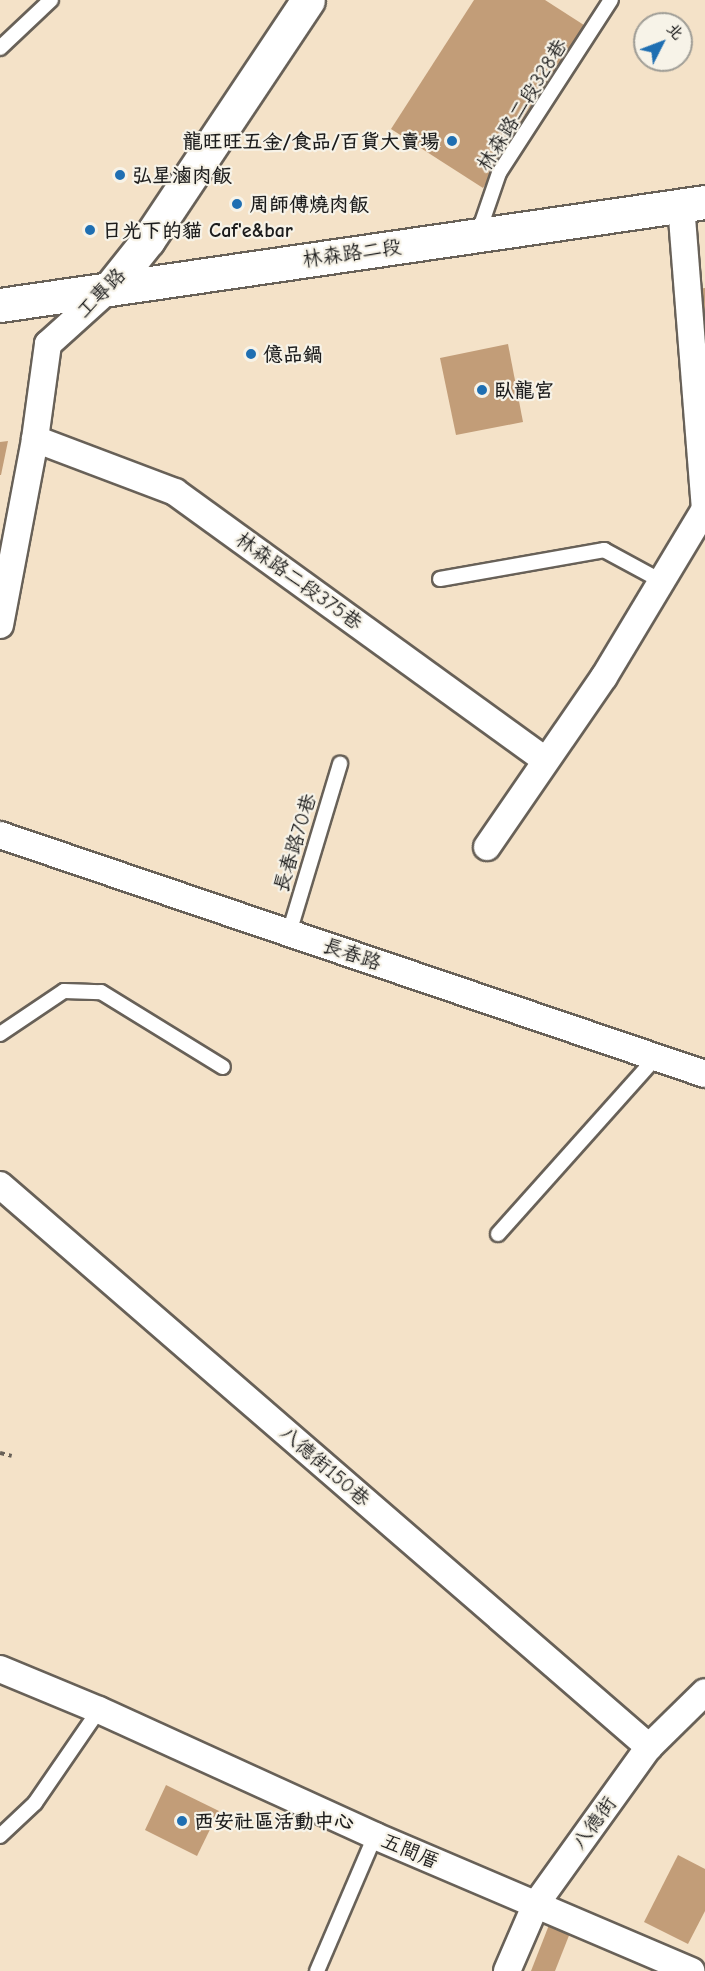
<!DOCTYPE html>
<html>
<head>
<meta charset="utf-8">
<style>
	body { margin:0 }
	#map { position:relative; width:705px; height:1971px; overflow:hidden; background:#f4e2c8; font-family:"Comic Neue","LXGW WenKai TC",sans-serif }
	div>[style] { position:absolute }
	.building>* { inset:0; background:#c29d78 }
	.path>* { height:4px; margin-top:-2px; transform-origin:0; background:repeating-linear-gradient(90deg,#686158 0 4.5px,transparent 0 9px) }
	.roads { filter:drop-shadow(2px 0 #686158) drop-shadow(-2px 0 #686158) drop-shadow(0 2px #686158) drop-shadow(0 -2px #686158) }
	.lane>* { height:14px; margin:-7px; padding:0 7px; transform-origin:7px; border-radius:7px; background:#fff }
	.street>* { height:26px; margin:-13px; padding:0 13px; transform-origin:13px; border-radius:13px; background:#fff }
	.secondary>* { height:33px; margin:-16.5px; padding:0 16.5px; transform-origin:16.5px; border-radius:16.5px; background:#fff }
	.dots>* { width:16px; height:16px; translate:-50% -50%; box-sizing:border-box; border:3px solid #f7f3e8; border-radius:50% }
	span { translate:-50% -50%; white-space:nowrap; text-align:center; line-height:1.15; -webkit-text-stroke:4.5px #f7f3e8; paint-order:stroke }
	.street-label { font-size:20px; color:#1c1c1c }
	.poi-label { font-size:20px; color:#1c1c1c; font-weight:700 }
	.right { translate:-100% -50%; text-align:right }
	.left { translate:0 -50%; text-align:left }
	.north { position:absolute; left:633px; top:12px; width:60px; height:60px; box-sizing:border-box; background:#f7f3e8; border:2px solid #9f9d96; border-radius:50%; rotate:48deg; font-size:16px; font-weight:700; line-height:24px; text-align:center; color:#1c1c1c }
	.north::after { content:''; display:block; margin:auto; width:21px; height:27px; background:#1f6fb2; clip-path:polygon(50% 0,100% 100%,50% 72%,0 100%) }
</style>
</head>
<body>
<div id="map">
	<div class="building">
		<div style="clip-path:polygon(474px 0,545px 0,587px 27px,483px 188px,391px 129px)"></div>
		<div style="clip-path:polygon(705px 288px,705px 364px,696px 289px)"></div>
		<div style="clip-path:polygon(508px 344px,523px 422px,456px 435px,440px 358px)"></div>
		<div style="clip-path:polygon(8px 441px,1px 475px,0 475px,0 442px)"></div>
		<div style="clip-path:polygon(166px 1785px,219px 1811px,197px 1856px,145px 1830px)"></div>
		<div style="clip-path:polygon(678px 1855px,705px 1869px,705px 1911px,688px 1944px,644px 1922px)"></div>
		<div style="clip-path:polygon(549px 1925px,570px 1933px,555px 1971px,531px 1971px)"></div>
	</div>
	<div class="path">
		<div style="left:0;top:1453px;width:12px;rotate:14deg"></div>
	</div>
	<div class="roads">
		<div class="lane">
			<div style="left:0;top:48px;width:70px;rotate:-43.3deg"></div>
			<div style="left:478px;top:234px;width:65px;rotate:-71deg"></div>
			<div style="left:499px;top:173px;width:206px;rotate:-57.1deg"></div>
			<div style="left:440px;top:579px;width:167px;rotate:-10deg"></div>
			<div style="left:604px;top:550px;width:67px;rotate:28.5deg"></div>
			<div style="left:289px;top:933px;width:177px;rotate:-73.2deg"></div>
			<div style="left:0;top:1034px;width:77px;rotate:-33.9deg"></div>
			<div style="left:64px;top:991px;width:37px;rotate:2deg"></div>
			<div style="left:101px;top:992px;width:143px;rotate:31.6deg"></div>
			<div style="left:498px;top:1234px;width:237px;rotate:-48.2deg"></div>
			<div style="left:0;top:1836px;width:48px;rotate:-43.3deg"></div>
			<div style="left:35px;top:1803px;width:113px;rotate:-55.5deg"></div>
			<div style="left:317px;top:1971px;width:147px;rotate:-66.8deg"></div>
		</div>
		<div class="street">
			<div style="left:681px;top:205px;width:303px;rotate:85.5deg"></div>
			<div style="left:35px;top:439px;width:150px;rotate:20.7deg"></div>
			<div style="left:175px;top:492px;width:455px;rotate:35.9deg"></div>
			<div style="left:0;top:625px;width:189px;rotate:-79.3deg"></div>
			<div style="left:35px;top:439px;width:96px;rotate:-82.2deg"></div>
			<div style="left:48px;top:344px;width:82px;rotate:-42deg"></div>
			<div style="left:0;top:835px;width:744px;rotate:18.73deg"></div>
			<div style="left:487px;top:847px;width:206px;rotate:-55.5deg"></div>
			<div style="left:604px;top:677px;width:196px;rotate:-59deg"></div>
			<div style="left:0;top:1185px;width:859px;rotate:40.89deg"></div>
			<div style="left:0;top:1669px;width:107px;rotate:22.5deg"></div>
			<div style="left:99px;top:1710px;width:303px;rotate:24.5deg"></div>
			<div style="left:375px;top:1836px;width:344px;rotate:23.1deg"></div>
			<div style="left:507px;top:1971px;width:73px;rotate:-66.6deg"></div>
			<div style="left:536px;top:1904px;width:193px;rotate:-54.3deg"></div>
			<div style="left:649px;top:1747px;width:78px;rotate:-44.5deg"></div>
		</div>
		<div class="secondary">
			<div style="left:109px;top:289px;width:63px;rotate:-51.5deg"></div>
			<div style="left:148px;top:240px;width:288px;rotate:-56.3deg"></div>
			<div style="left:0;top:305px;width:712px;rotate:-8.31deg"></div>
		</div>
	</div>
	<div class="dots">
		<div style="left:452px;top:141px;background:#1f6fb2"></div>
		<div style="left:120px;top:175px;background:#1f6fb2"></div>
		<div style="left:237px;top:204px;background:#1f6fb2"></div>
		<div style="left:90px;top:230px;background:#1f6fb2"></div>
		<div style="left:251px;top:354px;background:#1f6fb2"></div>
		<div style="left:482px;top:390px;background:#1f6fb2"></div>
		<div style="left:182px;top:1821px;background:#1f6fb2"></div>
	</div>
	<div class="street-label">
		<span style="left:522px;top:105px;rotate:-58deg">林森路二段328巷</span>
		<span style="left:352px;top:253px;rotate:-8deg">林森路二段</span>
		<span style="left:101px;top:293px;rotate:-46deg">工專路</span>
		<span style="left:299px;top:581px;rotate:36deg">林森路二段375巷</span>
		<span style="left:295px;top:843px;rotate:-73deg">長春路70巷</span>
		<span style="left:352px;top:954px;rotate:19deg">長春路</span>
		<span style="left:325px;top:1466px;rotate:41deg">八德街150巷</span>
		<span style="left:594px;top:1823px;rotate:-54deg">八德街</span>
		<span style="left:410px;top:1851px;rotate:23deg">五間厝</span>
	</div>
	<div class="poi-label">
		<span class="right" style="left:440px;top:141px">龍旺旺五金/食品/百貨大賣場</span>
		<span class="left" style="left:132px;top:175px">弘星滷肉飯</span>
		<span class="left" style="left:249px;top:204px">周師傅燒肉飯</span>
		<span class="left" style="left:102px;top:230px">日光下的貓 Caf'e&amp;bar</span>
		<span class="left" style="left:263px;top:354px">億品鍋</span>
		<span class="left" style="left:494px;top:390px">臥龍宮</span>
		<span class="left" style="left:194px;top:1821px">西安社區活動中心</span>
	</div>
	<div class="north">北</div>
</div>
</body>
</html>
